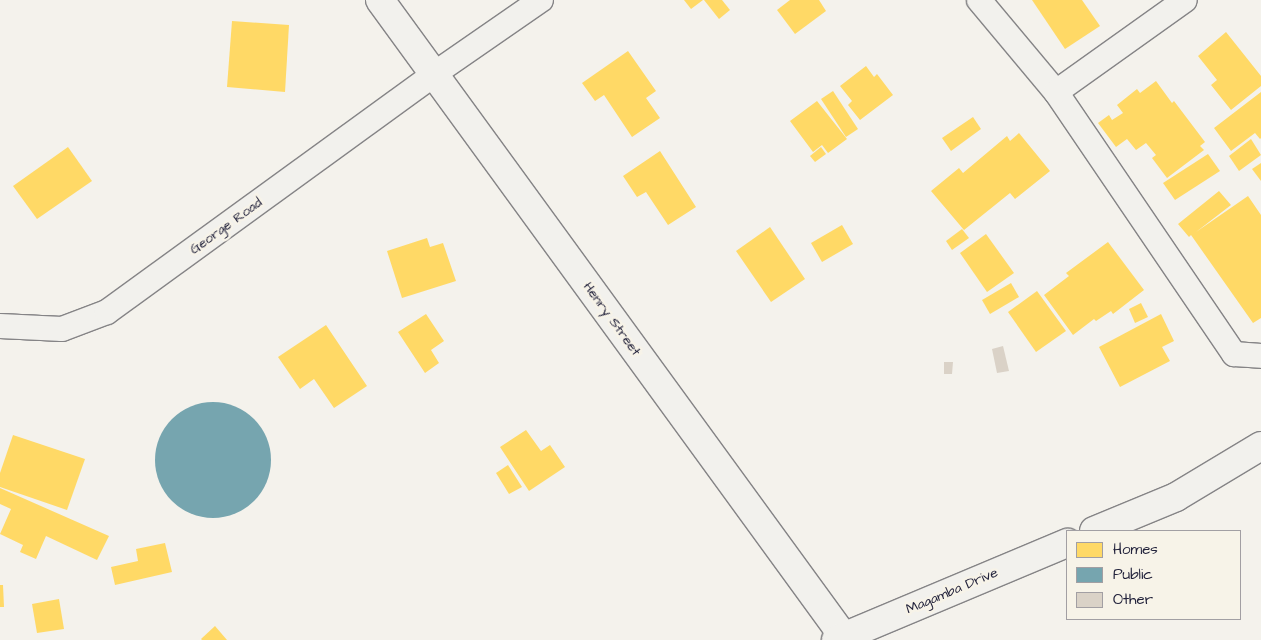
<!DOCTYPE html>
<html>
<head>
<meta charset="utf-8">
<style>
	body { margin:0 }
	#map { position:relative; width:1261px; height:640px; overflow:hidden; background:#f4f2ec; font-family:"Architects Daughter",sans-serif }
	div>[style] { position:absolute }
	.homes>* { inset:0; background:#ffd966 }
	.public>* { inset:0; background:#76a5af }
	.round { border-radius:50% }
	.building>* { inset:0; background:#dad2c7 }
	.roads { filter:drop-shadow(1px 0 #858486) drop-shadow(-1px 0 #858486) drop-shadow(0 1px #858486) drop-shadow(0 -1px #858486) }
	.street>* { height:24px; margin:-12px; padding:0 12px; transform-origin:12px; border-radius:12px; background:#f2f1ed }
	.secondary>* { height:28px; margin:-14px; padding:0 14px; transform-origin:14px; border-radius:14px; background:#f2f1ed }
	span { translate:-50% -50%; white-space:nowrap; text-align:center; line-height:1.15; -webkit-text-stroke:5px #f7f3e8; paint-order:stroke }
	.street-label { font-size:14px; color:#22223b }
	.legend { position:absolute; left:1066px; top:530px; width:175px; height:90px; box-sizing:border-box; background:#f7f3e8; border:1px solid #a29fa3; margin:0; padding:6px 9px; list-style:none; font-size:15px; color:#22223b }
	.legend li { display:flex; align-items:center; gap:10px; height:25px }
	.legend b { width:25px; border:1px solid #a29fa3 }
</style>
</head>
<body>
<div id="map">
	<div class="homes">
		<div style="clip-path:polygon(684px 0,703px 0,691px 9px)"></div>
		<div style="clip-path:polygon(704px 0,722px 0,730px 10px,719px 19px)"></div>
		<div style="clip-path:polygon(790px 0,819px 0,826px 11px,795px 34px,777px 10px)"></div>
		<div style="clip-path:polygon(1032px 0,1082px 0,1100px 26px,1065px 49px)"></div>
		<div style="clip-path:polygon(232px 21px,289px 25px,285px 92px,227px 87px)"></div>
		<div style="clip-path:polygon(1226px 32px,1261px 76px,1261px 86px,1231px 110px,1211px 85px,1217px 80px,1198px 56px)"></div>
		<div style="clip-path:polygon(628px 51px,656px 91px,646px 98px,660px 118px,632px 137px,604px 95px,595px 101px,582px 83px)"></div>
		<div style="clip-path:polygon(866px 66px,874px 77px,877px 74px,893px 95px,860px 120px,848px 105px,852px 101px,840px 86px)"></div>
		<div style="clip-path:polygon(1156px 81px,1172px 103px,1174px 101px,1205px 142px,1200px 146px,1204px 150px,1167px 178px,1152px 158px,1156px 155px,1146px 143px,1136px 150px,1127px 139px,1116px 147px,1098px 123px,1109px 115px,1112px 120px,1123px 113px,1117px 105px,1137px 89px,1140px 93px)"></div>
		<div style="clip-path:polygon(833px 91px,858px 129px,846px 137px,821px 99px)"></div>
		<div style="clip-path:polygon(1261px 92px,1261px 138px,1260px 139px,1255px 133px,1231px 151px,1214px 128px)"></div>
		<div style="clip-path:polygon(817px 101px,847px 139px,828px 153px,822px 145px,813px 152px,790px 121px)"></div>
		<div style="clip-path:polygon(973px 117px,981px 129px,951px 151px,942px 138px)"></div>
		<div style="clip-path:polygon(1019px 133px,1050px 171px,1015px 199px,1010px 193px,964px 230px,931px 191px,959px 168px,963px 173px,1007px 136px,1010px 141px)"></div>
		<div style="clip-path:polygon(1251px 139px,1261px 155px,1239px 171px,1229px 156px)"></div>
		<div style="clip-path:polygon(68px 147px,92px 181px,37px 219px,13px 186px)"></div>
		<div style="clip-path:polygon(821px 147px,826px 154px,815px 162px,810px 156px)"></div>
		<div style="clip-path:polygon(660px 151px,696px 207px,668px 225px,646px 192px,637px 197px,623px 176px)"></div>
		<div style="clip-path:polygon(1208px 154px,1220px 171px,1175px 200px,1163px 183px)"></div>
		<div style="clip-path:polygon(1261px 163px,1261px 181px,1252px 169px)"></div>
		<div style="clip-path:polygon(1219px 191px,1231px 205px,1196px 232px,1248px 196px,1261px 215px,1261px 318px,1253px 323px,1191px 235px,1189px 237px,1178px 224px)"></div>
		<div style="clip-path:polygon(842px 225px,853px 244px,822px 262px,811px 243px)"></div>
		<div style="clip-path:polygon(770px 227px,805px 279px,771px 302px,736px 251px)"></div>
		<div style="clip-path:polygon(962px 229px,969px 238px,952px 250px,946px 241px)"></div>
		<div style="clip-path:polygon(986px 234px,1014px 273px,987px 292px,960px 253px)"></div>
		<div style="clip-path:polygon(427px 238px,430px 247px,443px 243px,456px 281px,402px 298px,387px 251px)"></div>
		<div style="clip-path:polygon(1108px 242px,1144px 290px,1113px 314px,1111px 311px,1096px 321px,1094px 319px,1073px 335px,1044px 295px,1069px 276px,1066px 273px)"></div>
		<div style="clip-path:polygon(1011px 283px,1019px 297px,990px 314px,982px 300px)"></div>
		<div style="clip-path:polygon(1037px 291px,1066px 331px,1036px 352px,1008px 312px)"></div>
		<div style="clip-path:polygon(1141px 303px,1148px 317px,1135px 323px,1129px 309px)"></div>
		<div style="clip-path:polygon(426px 314px,444px 341px,431px 350px,439px 363px,425px 373px,398px 332px)"></div>
		<div style="clip-path:polygon(1161px 314px,1174px 341px,1162px 347px,1170px 361px,1120px 387px,1099px 347px)"></div>
		<div style="clip-path:polygon(326px 325px,367px 386px,334px 408px,314px 379px,300px 389px,278px 357px)"></div>
		<div style="clip-path:polygon(526px 430px,541px 451px,550px 445px,565px 467px,529px 491px,500px 447px)"></div>
		<div style="clip-path:polygon(13px 435px,85px 459px,67px 510px,0 487px,0 473px)"></div>
		<div style="clip-path:polygon(508px 465px,522px 487px,509px 494px,496px 473px)"></div>
		<div style="clip-path:polygon(0 488px,109px 536px,97px 560px,46px 536px,36px 559px,20px 552px,23px 545px,0 534px,11px 509px,0 504px)"></div>
		<div style="clip-path:polygon(165px 543px,172px 572px,115px 585px,111px 567px,138px 561px,136px 549px)"></div>
		<div style="clip-path:polygon(0 585px,3px 585px,4px 607px,0 607px)"></div>
		<div style="clip-path:polygon(59px 599px,64px 629px,37px 633px,32px 604px)"></div>
		<div style="clip-path:polygon(215px 626px,227px 640px,202px 640px,201px 639px)"></div>
	</div>
	<div class="public">
		<div class="round" style="left:155px;top:402px;width:116px;height:116px"></div>
	</div>
	<div class="building">
		<div style="clip-path:polygon(1003px 346px,1009px 371px,997px 373px,992px 349px)"></div>
		<div style="clip-path:polygon(944px 362px,953px 362px,952px 374px,944px 374px)"></div>
	</div>
	<div class="roads">
		<div class="street">
			<div style="left:979px;top:0;width:120px;rotate:50.1deg"></div>
			<div style="left:1056px;top:92px;width:317px;rotate:55.8deg"></div>
			<div style="left:1234px;top:354px;width:27px;rotate:4deg"></div>
			<div style="left:1056px;top:92px;width:158px;rotate:-35.5deg"></div>
			<div style="left:0;top:326px;width:62px;rotate:2.8deg"></div>
			<div style="left:62px;top:329px;width:48px;rotate:-20.7deg"></div>
			<div style="left:107px;top:312px;width:404px;rotate:-36deg"></div>
			<div style="left:434px;top:74px;width:130px;rotate:-34.7deg"></div>
		</div>
		<div class="secondary">
			<div style="left:380px;top:0;width:788px;rotate:53.93deg"></div>
			<div style="left:1094px;top:531px;width:89px;rotate:-22.5deg"></div>
			<div style="left:1176px;top:497px;width:99px;rotate:-31deg"></div>
			<div style="left:836px;top:640px;width:251px;rotate:-22.8deg"></div>
		</div>
	</div>
	<div class="street-label">
		<span style="left:226px;top:226px;rotate:-36deg">George Road</span>
		<span style="left:612px;top:319px;rotate:54deg">Henry Street</span>
		<span style="left:952px;top:591px;rotate:-23deg">Magamba Drive</span>
	</div>
	<ul class="legend">
	<li><b style="height:14px;background:#ffd966"></b>Homes</li>
	<li><b style="height:14px;background:#76a5af"></b>Public</li>
	<li><b style="height:14px;background:#dad2c7"></b>Other</li>
	</ul>
</div>
</body>
</html>
